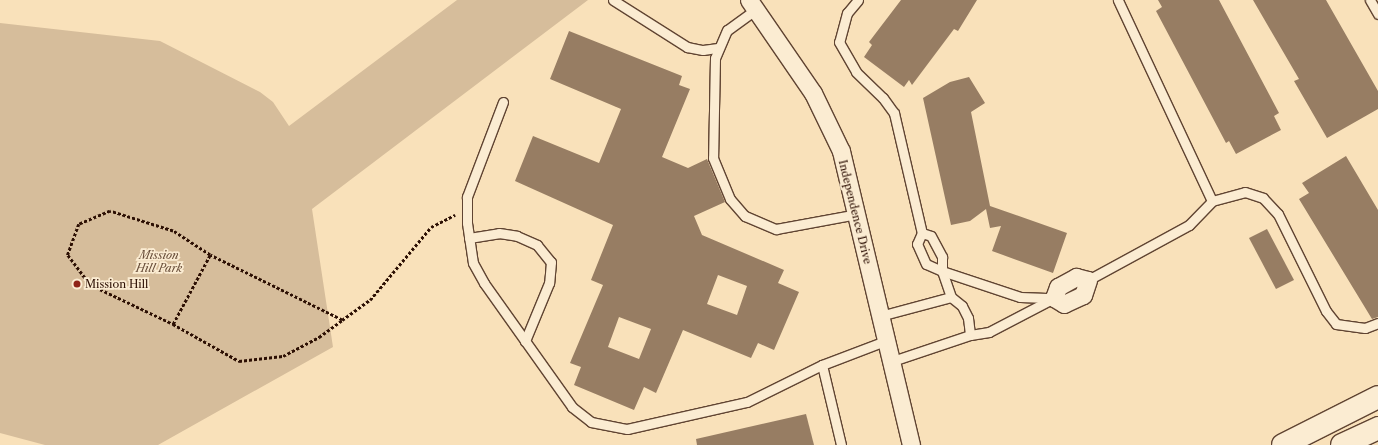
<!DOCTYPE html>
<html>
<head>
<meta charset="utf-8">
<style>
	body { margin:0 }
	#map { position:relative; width:1378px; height:445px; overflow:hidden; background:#f9e1ba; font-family:"Libre Caslon Text",serif }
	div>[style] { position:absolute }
	.green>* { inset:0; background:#d6bd9b }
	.building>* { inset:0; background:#977d63 }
	.path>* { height:2.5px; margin-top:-1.25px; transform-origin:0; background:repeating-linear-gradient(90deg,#2d1004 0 3px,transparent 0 5px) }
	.roads { filter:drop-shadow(1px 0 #604432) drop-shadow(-1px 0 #604432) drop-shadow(0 1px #604432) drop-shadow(0 -1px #604432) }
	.lane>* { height:9px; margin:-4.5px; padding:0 4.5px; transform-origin:4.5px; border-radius:4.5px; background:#fbecd2 }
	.street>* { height:17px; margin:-8.5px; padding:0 8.5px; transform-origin:8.5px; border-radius:8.5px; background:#fbecd2 }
	.secondary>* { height:22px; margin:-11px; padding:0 11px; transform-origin:11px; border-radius:11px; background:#fbecd2 }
	.dots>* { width:11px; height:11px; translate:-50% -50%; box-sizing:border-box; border:2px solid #fbecd2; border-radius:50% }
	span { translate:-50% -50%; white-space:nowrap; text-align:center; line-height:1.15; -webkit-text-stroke:3.5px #fbecd2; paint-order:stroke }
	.street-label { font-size:11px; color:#2d1004 }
	.park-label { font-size:11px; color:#684d39; font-style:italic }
	.poi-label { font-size:11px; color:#2d1004 }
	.left { translate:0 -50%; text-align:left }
</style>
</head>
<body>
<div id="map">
	<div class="green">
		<div style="clip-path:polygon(457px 0,588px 0,312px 209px,333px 347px,158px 445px,45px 445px,0 433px,0 23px,160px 41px,260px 92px,273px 102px,289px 126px)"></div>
	</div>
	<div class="building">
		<div style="clip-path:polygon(901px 0,977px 0,958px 31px,954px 29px,912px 85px,909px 80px,904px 87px,864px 57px,872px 45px,869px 42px)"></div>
		<div style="clip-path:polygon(1158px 0,1219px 0,1279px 113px,1274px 116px,1281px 130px,1236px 154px,1229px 141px,1226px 143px,1156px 11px,1162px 7px)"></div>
		<div style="clip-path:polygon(1253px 0,1326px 0,1378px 91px,1378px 109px,1327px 138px,1294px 81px,1299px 79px)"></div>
		<div style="clip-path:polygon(evenodd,569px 31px,682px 76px,679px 85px,690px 89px,662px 157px,688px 168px,707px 159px,725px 202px,694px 216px,702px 235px,784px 270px,778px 283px,799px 292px,774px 350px,758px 343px,751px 358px,683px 330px,656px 393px,644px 387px,634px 410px,574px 385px,581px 367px,570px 363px,603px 285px,591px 280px,613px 225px,515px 181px,533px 136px,599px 163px,621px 109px,550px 79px,569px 31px,718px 275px,747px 286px,737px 315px,707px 304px,718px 275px,569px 31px,619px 317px,651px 329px,639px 359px,608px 347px,619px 317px)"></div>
		<div style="clip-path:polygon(969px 77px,985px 103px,971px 112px,990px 206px,1067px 233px,1053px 273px,992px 251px,1001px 226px,990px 228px,986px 209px,970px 221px,951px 225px,923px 98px,950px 82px)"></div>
		<div style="clip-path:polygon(1346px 156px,1378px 210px,1378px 317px,1372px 319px,1299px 199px,1309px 193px,1302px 183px)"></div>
		<div style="clip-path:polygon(1267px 229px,1294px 280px,1276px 289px,1249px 238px)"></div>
		<div style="clip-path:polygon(806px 414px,814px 445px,697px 445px,696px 439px)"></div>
	</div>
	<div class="path">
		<div style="left:342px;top:320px;width:147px;rotate:-153.8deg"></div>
		<div style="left:210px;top:255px;width:44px;rotate:-147deg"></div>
		<div style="left:173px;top:231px;width:66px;rotate:-162.4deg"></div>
		<div style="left:110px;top:211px;width:34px;rotate:157deg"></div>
		<div style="left:79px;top:224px;width:33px;rotate:110deg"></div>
		<div style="left:68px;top:255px;width:38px;rotate:53deg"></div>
		<div style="left:91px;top:285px;width:91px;rotate:25.4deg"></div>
		<div style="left:173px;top:324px;width:76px;rotate:29.3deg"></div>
		<div style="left:239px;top:361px;width:44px;rotate:-6.5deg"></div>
		<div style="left:283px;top:356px;width:41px;rotate:-27.8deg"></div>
		<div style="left:319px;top:337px;width:29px;rotate:-36deg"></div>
		<div style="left:342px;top:320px;width:34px;rotate:-36deg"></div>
		<div style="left:370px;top:300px;width:95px;rotate:-50.1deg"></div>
		<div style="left:431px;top:227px;width:27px;rotate:-27deg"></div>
		<div style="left:173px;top:324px;width:78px;rotate:-61.8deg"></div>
	</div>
	<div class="roads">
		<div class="lane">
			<div style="left:613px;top:0;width:88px;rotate:32.4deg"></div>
			<div style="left:687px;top:47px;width:16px;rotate:11deg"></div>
			<div style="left:703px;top:50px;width:15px;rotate:-8deg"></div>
			<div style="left:858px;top:0;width:17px;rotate:130deg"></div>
			<div style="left:847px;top:13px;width:30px;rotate:105deg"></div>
			<div style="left:839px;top:42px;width:34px;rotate:60deg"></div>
			<div style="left:856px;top:72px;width:37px;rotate:44deg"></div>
			<div style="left:883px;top:98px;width:19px;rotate:54deg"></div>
			<div style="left:894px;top:113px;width:123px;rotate:76.9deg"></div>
			<div style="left:1370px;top:0;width:16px;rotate:60deg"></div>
			<div style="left:755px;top:10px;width:34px;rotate:144deg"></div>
			<div style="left:727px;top:30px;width:30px;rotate:113deg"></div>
			<div style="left:715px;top:58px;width:100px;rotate:91.1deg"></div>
			<div style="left:713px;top:158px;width:44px;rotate:67.5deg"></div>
			<div style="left:730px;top:199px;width:23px;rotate:49deg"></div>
			<div style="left:745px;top:216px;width:34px;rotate:23deg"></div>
			<div style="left:776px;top:229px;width:82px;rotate:-10.5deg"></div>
			<div style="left:503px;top:102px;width:102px;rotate:110.8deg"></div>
			<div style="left:467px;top:197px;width:26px;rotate:90deg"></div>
			<div style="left:467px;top:223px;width:40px;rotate:81.5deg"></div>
			<div style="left:473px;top:263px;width:23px;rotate:61deg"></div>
			<div style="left:484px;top:283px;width:152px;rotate:54.6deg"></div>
			<div style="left:572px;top:407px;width:24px;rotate:38deg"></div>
			<div style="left:591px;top:422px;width:37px;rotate:11deg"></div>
			<div style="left:627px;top:429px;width:123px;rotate:-12.7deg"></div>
			<div style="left:747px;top:402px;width:84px;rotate:-26.3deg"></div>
			<div style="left:822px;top:365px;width:67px;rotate:-20.9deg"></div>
			<div style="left:1212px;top:201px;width:34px;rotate:-15deg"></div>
			<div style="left:1245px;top:192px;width:19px;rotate:18deg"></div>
			<div style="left:1263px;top:198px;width:22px;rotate:47deg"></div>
			<div style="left:1278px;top:214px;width:108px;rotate:63.7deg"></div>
			<div style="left:1326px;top:311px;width:16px;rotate:52deg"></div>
			<div style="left:1336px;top:324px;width:29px;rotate:8deg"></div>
			<div style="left:1365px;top:328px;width:14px;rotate:-21deg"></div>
			<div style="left:922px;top:233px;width:9px;rotate:18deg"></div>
			<div style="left:931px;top:236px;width:24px;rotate:62deg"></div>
			<div style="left:942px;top:257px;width:14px;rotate:90deg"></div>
			<div style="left:942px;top:271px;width:17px;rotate:-156deg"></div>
			<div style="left:926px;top:264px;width:22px;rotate:-114deg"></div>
			<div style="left:917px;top:244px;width:12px;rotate:-66deg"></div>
			<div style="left:469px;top:238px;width:30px;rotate:-9deg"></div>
			<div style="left:499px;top:233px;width:18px;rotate:9deg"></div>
			<div style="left:517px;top:236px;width:22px;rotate:24deg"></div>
			<div style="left:537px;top:245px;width:22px;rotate:51deg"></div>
			<div style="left:551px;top:262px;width:21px;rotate:95deg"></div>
			<div style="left:549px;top:283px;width:63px;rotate:112.5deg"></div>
			<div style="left:1088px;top:280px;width:115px;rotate:-28.6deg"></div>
			<div style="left:1189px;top:225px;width:33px;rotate:-46deg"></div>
			<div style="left:1212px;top:201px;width:222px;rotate:-115.1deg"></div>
			<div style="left:951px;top:297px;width:28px;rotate:-109deg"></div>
			<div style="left:942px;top:271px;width:82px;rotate:18.4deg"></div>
			<div style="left:1020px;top:297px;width:34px;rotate:2deg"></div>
			<div style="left:1054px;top:298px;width:73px;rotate:152.4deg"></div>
			<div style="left:989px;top:332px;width:19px;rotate:171deg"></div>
			<div style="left:880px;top:316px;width:73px;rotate:-15deg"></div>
			<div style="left:951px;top:297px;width:14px;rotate:39deg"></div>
			<div style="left:962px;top:306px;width:13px;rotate:63deg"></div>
			<div style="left:968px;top:318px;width:17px;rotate:83deg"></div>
			<div style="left:970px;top:335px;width:84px;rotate:161.4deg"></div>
			<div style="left:822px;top:365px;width:82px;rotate:76.6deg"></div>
		</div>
		<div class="street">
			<div style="left:749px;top:0;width:113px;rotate:55.5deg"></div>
			<div style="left:813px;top:93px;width:64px;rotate:64.2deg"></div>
			<div style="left:841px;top:151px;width:302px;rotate:76.6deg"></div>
			<div style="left:1076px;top:277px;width:12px;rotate:14deg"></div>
			<div style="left:1088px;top:280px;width:16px;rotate:108deg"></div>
			<div style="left:1083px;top:295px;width:21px;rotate:155deg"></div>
			<div style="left:1064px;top:304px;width:12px;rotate:-149deg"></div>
			<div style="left:1054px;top:298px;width:12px;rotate:-70deg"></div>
			<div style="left:1058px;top:287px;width:21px;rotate:-29deg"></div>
		</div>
		<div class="secondary">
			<div style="left:1283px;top:445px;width:106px;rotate:-26.8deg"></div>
			<div style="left:1342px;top:445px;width:40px;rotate:-25deg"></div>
		</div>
	</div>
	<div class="dots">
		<div style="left:77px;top:284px;background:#8f2418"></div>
	</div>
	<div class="street-label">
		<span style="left:855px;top:212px;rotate:76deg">Independence Drive</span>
	</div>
	<div class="park-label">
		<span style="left:159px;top:262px">Mission<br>Hill Park</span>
	</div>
	<div class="poi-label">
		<span class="left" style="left:85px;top:284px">Mission Hill</span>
	</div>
</div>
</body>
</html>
